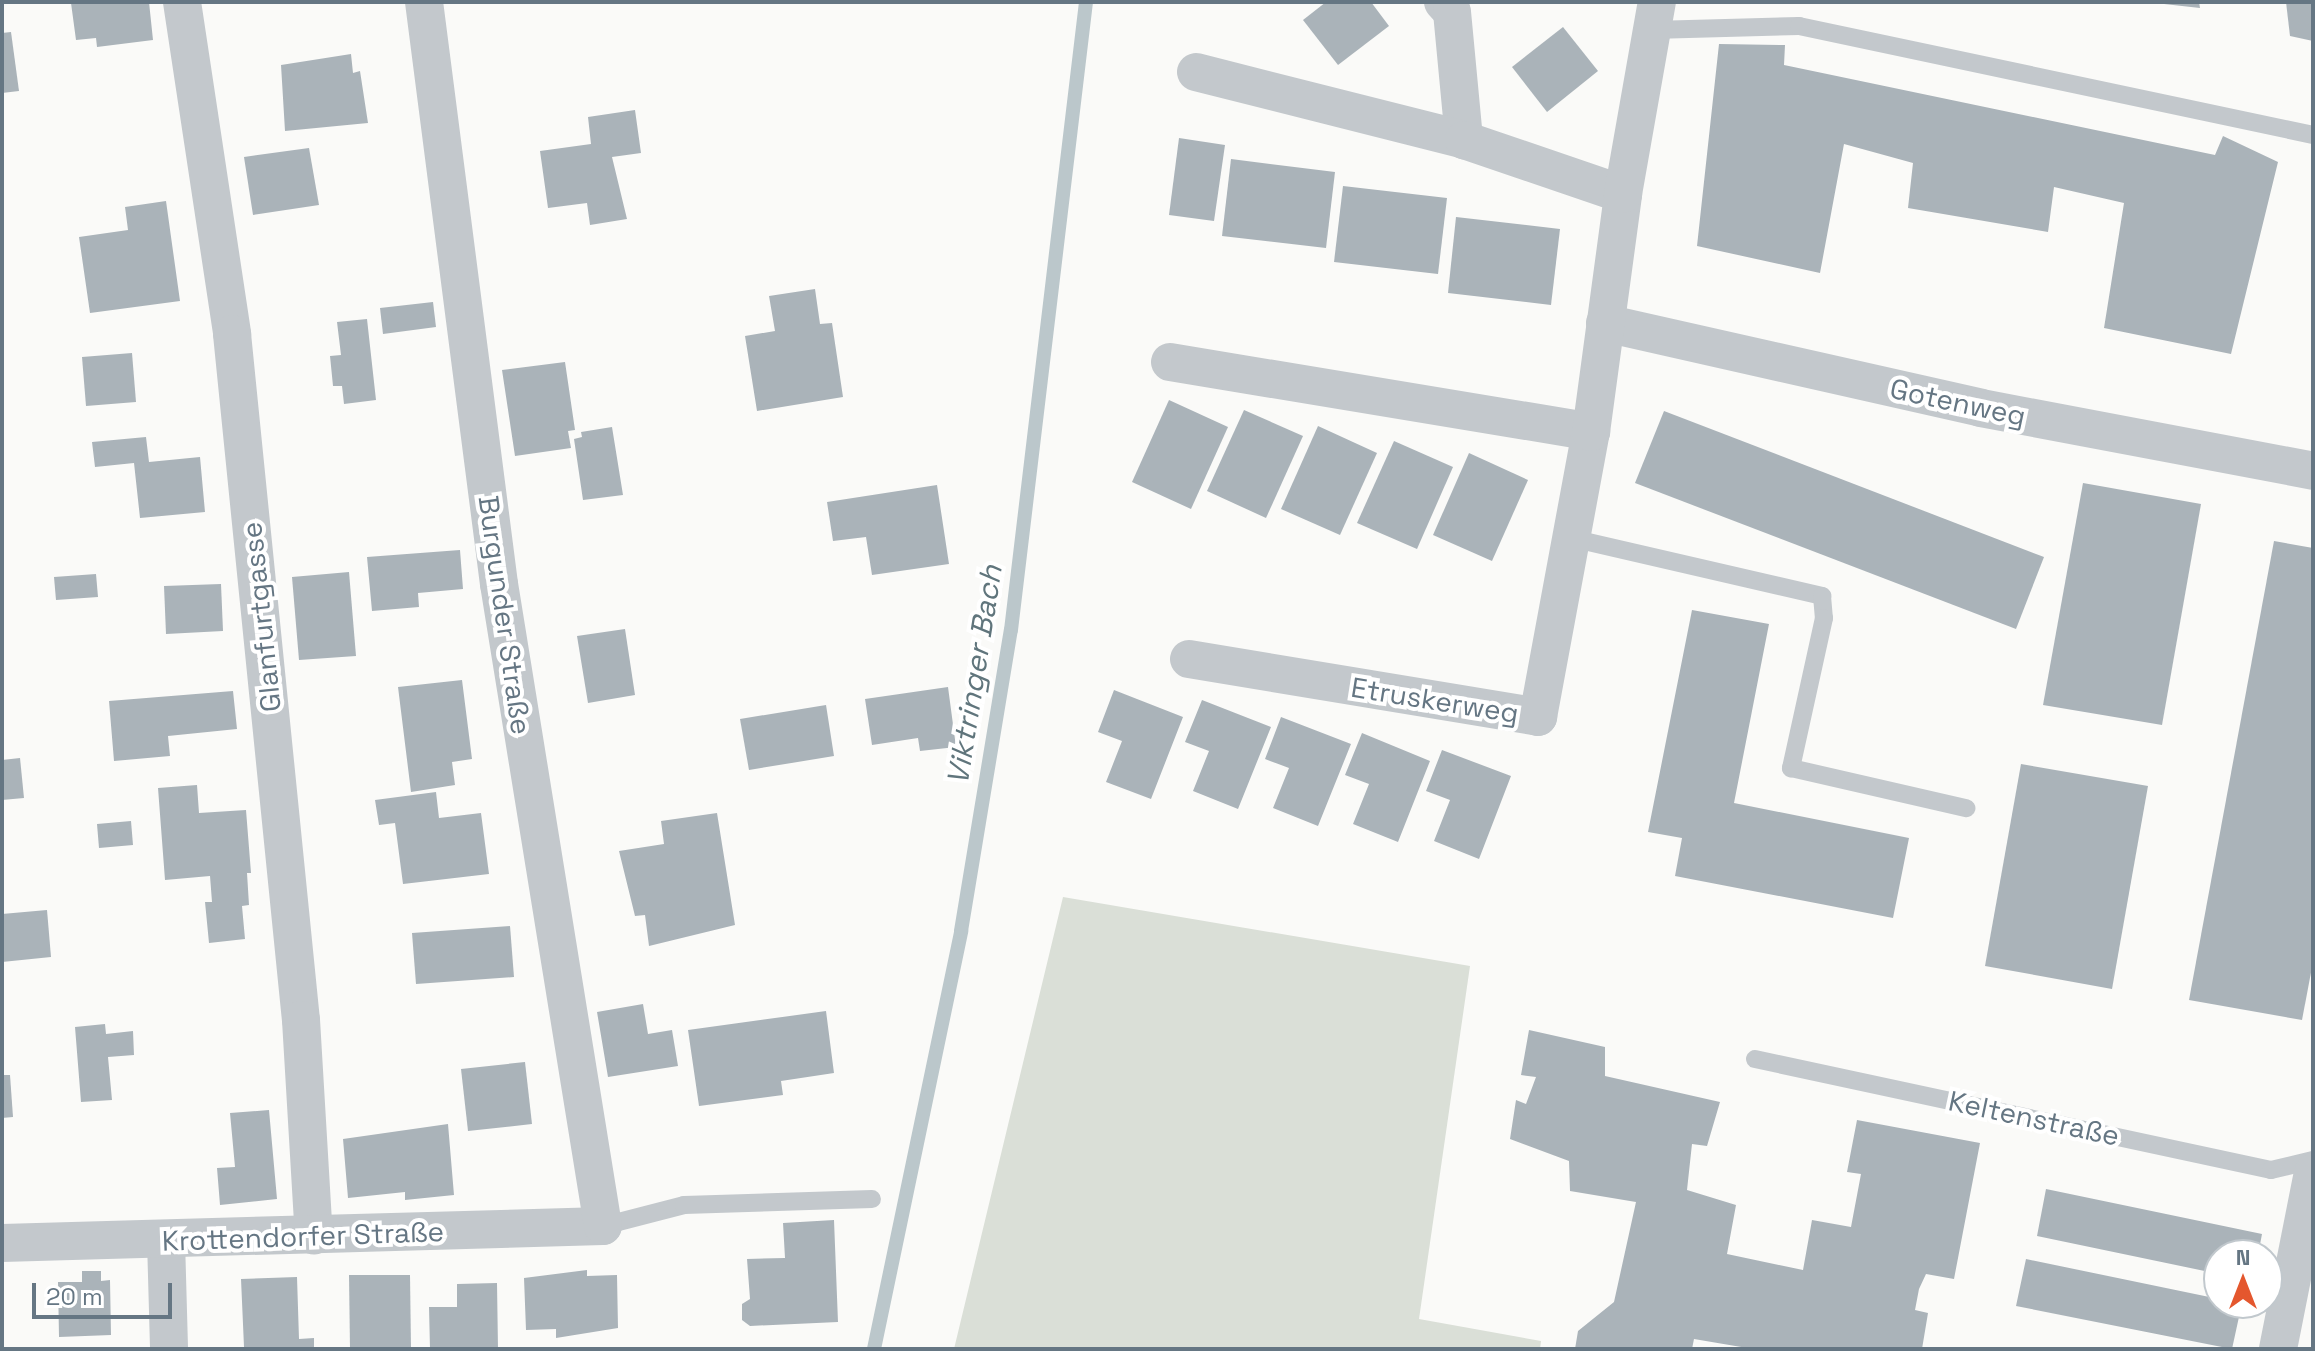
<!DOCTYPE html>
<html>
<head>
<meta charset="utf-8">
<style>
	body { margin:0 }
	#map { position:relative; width:2315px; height:1351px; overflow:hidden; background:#fafaf8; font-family:"Space Grotesk",sans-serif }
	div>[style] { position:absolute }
	.green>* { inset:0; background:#dadfd7 }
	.stream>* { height:14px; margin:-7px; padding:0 7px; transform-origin:7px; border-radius:7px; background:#bbc7cb }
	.building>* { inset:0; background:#aab3b9 }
	.service>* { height:18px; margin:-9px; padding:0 9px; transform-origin:9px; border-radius:9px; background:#c3c8cc }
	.minor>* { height:38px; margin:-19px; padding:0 19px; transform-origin:19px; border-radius:19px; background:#c3c8cc }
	span { translate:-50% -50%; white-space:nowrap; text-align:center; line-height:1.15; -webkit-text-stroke:8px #fff; paint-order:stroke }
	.street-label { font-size:28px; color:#657683 }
	.water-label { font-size:30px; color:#60757c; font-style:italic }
	.frame { position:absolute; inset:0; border:4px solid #657683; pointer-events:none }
	.north { position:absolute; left:2203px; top:1239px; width:80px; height:80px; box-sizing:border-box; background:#fff; border:2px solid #c1c8cd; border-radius:50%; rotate:0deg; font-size:22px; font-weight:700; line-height:32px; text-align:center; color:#657683 }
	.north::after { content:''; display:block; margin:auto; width:28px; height:36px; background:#e4572e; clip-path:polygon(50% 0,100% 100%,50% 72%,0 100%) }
	.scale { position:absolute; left:32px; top:1283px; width:140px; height:36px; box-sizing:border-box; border:4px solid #657683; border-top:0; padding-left:10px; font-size:24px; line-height:28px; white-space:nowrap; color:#657683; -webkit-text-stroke:6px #fff; paint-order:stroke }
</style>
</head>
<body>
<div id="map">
	<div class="green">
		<div style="clip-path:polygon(1063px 897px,1470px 966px,1419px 1319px,1541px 1341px,1540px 1349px,954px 1349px)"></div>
	</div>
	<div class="stream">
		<div style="left:874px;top:1349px;width:427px;rotate:-78.2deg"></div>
		<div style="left:961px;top:931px;width:305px;rotate:-80.6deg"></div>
		<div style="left:1011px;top:630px;width:632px;rotate:-83.19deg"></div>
	</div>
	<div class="building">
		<div style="clip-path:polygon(80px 2px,149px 2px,153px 40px,97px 47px,96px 38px,76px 40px,71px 3px)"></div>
		<div style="clip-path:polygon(1326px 2px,1371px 2px,1389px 26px,1338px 65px,1303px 20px)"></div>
		<div style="clip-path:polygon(2164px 2px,2199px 2px,2200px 8px,2164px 4px)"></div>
		<div style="clip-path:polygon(2286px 2px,2313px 2px,2313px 41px,2290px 36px)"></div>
		<div style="clip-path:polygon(1563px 27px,1598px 71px,1547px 112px,1512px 67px)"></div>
		<div style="clip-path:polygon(11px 32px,19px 91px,2px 93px,2px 33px)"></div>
		<div style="clip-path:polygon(1719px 44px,1785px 45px,1784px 65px,2215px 155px,2223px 136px,2278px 162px,2231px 354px,2104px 328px,2124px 203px,2054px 187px,2048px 232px,1908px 208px,1913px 163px,1844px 144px,1820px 273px,1697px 246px)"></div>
		<div style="clip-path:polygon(351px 54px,353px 73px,360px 71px,368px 123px,285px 131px,281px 65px)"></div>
		<div style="clip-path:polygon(635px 110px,641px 153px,612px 157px,627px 219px,590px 225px,587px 203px,548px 208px,540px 151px,591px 144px,588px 117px)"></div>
		<div style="clip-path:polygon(1179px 138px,1225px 145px,1214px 221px,1169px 215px)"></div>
		<div style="clip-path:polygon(309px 148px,319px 205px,253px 215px,244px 157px)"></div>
		<div style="clip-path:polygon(1231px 159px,1335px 172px,1326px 248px,1222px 236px)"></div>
		<div style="clip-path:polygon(1343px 186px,1447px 198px,1438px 274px,1334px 262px)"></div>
		<div style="clip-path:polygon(166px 201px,180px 301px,90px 313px,79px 237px,128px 230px,125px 207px)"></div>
		<div style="clip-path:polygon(1456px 217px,1560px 229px,1551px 305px,1448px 293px)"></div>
		<div style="clip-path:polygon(815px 289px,820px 324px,832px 323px,843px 397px,757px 411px,745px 336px,775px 331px,769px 296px)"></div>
		<div style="clip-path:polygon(433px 302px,436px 327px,383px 334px,380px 308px)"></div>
		<div style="clip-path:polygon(367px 319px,376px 400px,344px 404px,342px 386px,333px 386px,330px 356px,341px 355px,337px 322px)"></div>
		<div style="clip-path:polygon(132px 353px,136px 402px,86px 406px,82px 357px)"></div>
		<div style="clip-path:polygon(565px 362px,575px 430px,568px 431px,571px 448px,515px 456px,502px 370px)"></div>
		<div style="clip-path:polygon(1169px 400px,1228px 427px,1191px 509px,1132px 482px)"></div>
		<div style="clip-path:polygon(1244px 410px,1303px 436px,1266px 518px,1207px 491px)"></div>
		<div style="clip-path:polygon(1664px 411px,2044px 557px,2016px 629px,1635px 483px)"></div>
		<div style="clip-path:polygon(1318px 426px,1377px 453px,1340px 535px,1281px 509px)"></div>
		<div style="clip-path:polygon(612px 427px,623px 495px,583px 500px,574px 439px,582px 437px,581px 432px)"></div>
		<div style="clip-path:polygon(146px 437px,149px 462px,200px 457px,205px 512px,140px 518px,134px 463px,95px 467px,92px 442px)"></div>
		<div style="clip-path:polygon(1394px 441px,1453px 467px,1417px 549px,1357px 523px)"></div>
		<div style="clip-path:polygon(1469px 453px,1528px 480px,1492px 561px,1433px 535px)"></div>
		<div style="clip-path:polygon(2083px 483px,2201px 504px,2162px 725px,2043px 705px)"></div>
		<div style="clip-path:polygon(937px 485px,949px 564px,872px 575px,866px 537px,833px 541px,827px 502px)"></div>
		<div style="clip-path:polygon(2274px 541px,2313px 548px,2313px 962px,2302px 1020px,2189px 1000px)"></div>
		<div style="clip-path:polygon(460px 550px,463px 589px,418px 593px,419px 607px,372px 611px,367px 557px)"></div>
		<div style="clip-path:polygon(349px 572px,356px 656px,299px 660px,292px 577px)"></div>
		<div style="clip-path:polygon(96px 574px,98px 597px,56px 600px,54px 577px)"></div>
		<div style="clip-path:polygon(221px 584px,223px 631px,166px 634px,164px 586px)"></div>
		<div style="clip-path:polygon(1692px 610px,1769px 624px,1734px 803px,1909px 838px,1893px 918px,1675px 876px,1682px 838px,1648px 832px)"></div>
		<div style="clip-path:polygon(625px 629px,635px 695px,588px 703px,577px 636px)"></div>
		<div style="clip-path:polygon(462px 680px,472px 759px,452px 762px,455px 785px,411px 792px,398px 687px)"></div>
		<div style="clip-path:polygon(948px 687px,956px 747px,920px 751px,918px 738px,872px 745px,865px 699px)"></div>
		<div style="clip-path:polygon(1114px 690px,1183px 717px,1151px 799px,1106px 782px,1122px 741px,1098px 732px)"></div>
		<div style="clip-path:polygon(233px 691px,237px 729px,168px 736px,170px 756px,114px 761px,109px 701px)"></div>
		<div style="clip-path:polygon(1202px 700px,1271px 727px,1238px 809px,1193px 791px,1209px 751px,1185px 742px)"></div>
		<div style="clip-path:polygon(826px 705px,834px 756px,749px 770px,740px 719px)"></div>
		<div style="clip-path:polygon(1281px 717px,1351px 744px,1318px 826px,1273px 808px,1289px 768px,1265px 759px)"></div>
		<div style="clip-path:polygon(1362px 733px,1430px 761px,1398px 842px,1353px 824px,1369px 784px,1345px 775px)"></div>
		<div style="clip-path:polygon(1442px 750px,1511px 776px,1479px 859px,1434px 841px,1450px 800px,1426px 791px)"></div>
		<div style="clip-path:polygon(20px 758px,24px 798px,2px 800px,2px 760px)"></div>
		<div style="clip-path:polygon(2021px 764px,2148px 786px,2112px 989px,1985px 966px)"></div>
		<div style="clip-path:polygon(197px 785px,199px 813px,246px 810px,251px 873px,247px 873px,249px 905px,242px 906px,245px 939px,209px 943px,205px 902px,212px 902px,210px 876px,165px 880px,158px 788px)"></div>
		<div style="clip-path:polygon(436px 792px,439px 818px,481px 813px,489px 874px,403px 884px,395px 823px,379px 825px,375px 800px)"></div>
		<div style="clip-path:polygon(717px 813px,735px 925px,649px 946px,645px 915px,635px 916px,619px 851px,664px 844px,661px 821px)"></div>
		<div style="clip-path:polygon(131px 821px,133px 845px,99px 848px,97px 824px)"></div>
		<div style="clip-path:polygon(47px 910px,51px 957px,2px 962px,2px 914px)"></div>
		<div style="clip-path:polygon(510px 926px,514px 977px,416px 984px,412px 933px)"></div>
		<div style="clip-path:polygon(643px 1004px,648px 1034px,672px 1030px,678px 1066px,608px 1077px,597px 1012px)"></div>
		<div style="clip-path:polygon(826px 1011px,834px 1073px,781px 1081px,783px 1095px,699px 1106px,688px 1030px)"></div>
		<div style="clip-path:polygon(105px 1024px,106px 1034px,133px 1031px,134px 1055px,108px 1057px,112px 1100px,81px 1102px,75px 1027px)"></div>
		<div style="clip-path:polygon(1529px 1030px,1605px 1047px,1605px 1076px,1720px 1102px,1707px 1146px,1692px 1144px,1687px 1190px,1736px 1205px,1727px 1254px,1803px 1270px,1812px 1220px,1851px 1227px,1861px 1174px,1847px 1172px,1857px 1120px,1980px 1143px,1954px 1279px,1926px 1274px,1919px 1289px,1915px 1310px,1928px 1313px,1922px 1349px,1753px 1349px,1694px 1339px,1692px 1349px,1575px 1349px,1578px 1331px,1614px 1302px,1636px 1202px,1570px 1191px,1569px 1161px,1510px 1139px,1516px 1100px,1526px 1104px,1536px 1077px,1521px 1075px)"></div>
		<div style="clip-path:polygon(525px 1062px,532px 1124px,468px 1131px,461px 1069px)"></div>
		<div style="clip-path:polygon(2px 1075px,10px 1075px,13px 1117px,2px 1118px)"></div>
		<div style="clip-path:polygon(269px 1110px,277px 1199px,220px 1205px,217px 1168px,235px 1167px,230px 1113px)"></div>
		<div style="clip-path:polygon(448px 1124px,454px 1195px,405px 1200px,405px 1192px,348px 1198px,343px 1139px)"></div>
		<div style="clip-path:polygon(2046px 1189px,2262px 1234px,2258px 1255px,2219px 1255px,2219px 1274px,2037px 1236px)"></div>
		<div style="clip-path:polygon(834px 1220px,838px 1322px,750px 1326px,742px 1320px,742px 1304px,750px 1299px,747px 1259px,785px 1258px,783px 1223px)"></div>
		<div style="clip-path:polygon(2026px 1259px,2219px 1299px,2219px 1303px,2242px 1303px,2232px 1349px,2016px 1306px)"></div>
		<div style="clip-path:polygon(587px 1270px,587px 1276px,617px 1275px,618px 1328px,556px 1338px,556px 1329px,526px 1330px,524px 1278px)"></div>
		<div style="clip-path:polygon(82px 1271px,101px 1271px,101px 1281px,110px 1280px,111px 1335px,59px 1337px,58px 1282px,82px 1282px)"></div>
		<div style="clip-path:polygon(349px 1275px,410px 1275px,411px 1349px,350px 1349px)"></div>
		<div style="clip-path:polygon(297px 1277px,299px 1339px,314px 1338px,314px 1349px,244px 1347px,241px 1279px)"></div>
		<div style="clip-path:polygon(497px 1283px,498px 1349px,430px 1349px,429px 1307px,457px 1307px,457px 1284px)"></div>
	</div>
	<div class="service">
		<div style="left:1652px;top:30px;width:147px;rotate:-1.6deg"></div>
		<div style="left:1799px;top:26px;width:525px;rotate:11.97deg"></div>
		<div style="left:1571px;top:538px;width:258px;rotate:13deg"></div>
		<div style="left:1822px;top:596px;width:22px;rotate:85deg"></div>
		<div style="left:1824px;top:618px;width:154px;rotate:102.4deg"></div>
		<div style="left:1791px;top:768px;width:180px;rotate:12.9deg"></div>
		<div style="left:1755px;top:1059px;width:528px;rotate:12.14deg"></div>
		<div style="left:2271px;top:1170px;width:43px;rotate:-13.4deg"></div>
		<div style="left:603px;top:1226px;width:84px;rotate:-14.5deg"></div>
		<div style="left:684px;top:1205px;width:188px;rotate:-1.8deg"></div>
	</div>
	<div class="minor">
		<div style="left:182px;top:2px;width:336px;rotate:81.4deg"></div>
		<div style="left:232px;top:334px;width:689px;rotate:84.26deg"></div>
		<div style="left:301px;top:1020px;width:216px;rotate:86.6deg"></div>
		<div style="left:1443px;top:2px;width:13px;rotate:48deg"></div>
		<div style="left:1452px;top:12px;width:129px;rotate:84.6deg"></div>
		<div style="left:1196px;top:72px;width:276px;rotate:14.2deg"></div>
		<div style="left:1464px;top:140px;width:168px;rotate:18.8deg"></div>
		<div style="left:1605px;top:323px;width:385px;rotate:12.7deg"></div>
		<div style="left:1981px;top:408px;width:338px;rotate:10.7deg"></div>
		<div style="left:1170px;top:362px;width:427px;rotate:9.4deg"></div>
		<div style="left:1189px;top:659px;width:354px;rotate:9.4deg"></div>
		<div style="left:1538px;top:717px;width:290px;rotate:-79.5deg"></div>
		<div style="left:1591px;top:432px;width:240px;rotate:-82.3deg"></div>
		<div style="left:1623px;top:194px;width:195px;rotate:-80deg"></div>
		<div style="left:166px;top:1240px;width:109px;rotate:88.4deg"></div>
		<div style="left:2px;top:1243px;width:601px;rotate:-1.62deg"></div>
		<div style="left:603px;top:1226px;width:650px;rotate:-99.2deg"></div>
		<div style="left:499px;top:584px;width:587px;rotate:-97.34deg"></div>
		<div style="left:2278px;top:1349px;width:180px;rotate:-78.8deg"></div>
	</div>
	<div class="street-label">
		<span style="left:1958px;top:402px;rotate:12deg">Gotenweg</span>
		<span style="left:505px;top:615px;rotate:82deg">Burgunder Straße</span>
		<span style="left:261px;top:617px;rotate:-96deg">Glanfurtgasse</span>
		<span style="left:1435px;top:700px;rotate:9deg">Etruskerweg</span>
		<span style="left:2034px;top:1118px;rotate:12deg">Keltenstraße</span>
		<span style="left:303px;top:1236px;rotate:-2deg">Krottendorfer Straße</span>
	</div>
	<div class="water-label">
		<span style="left:975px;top:675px;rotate:-81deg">Viktringer Bach</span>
	</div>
	<div class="frame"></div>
	<div class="north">N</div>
	<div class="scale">20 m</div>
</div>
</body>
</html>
